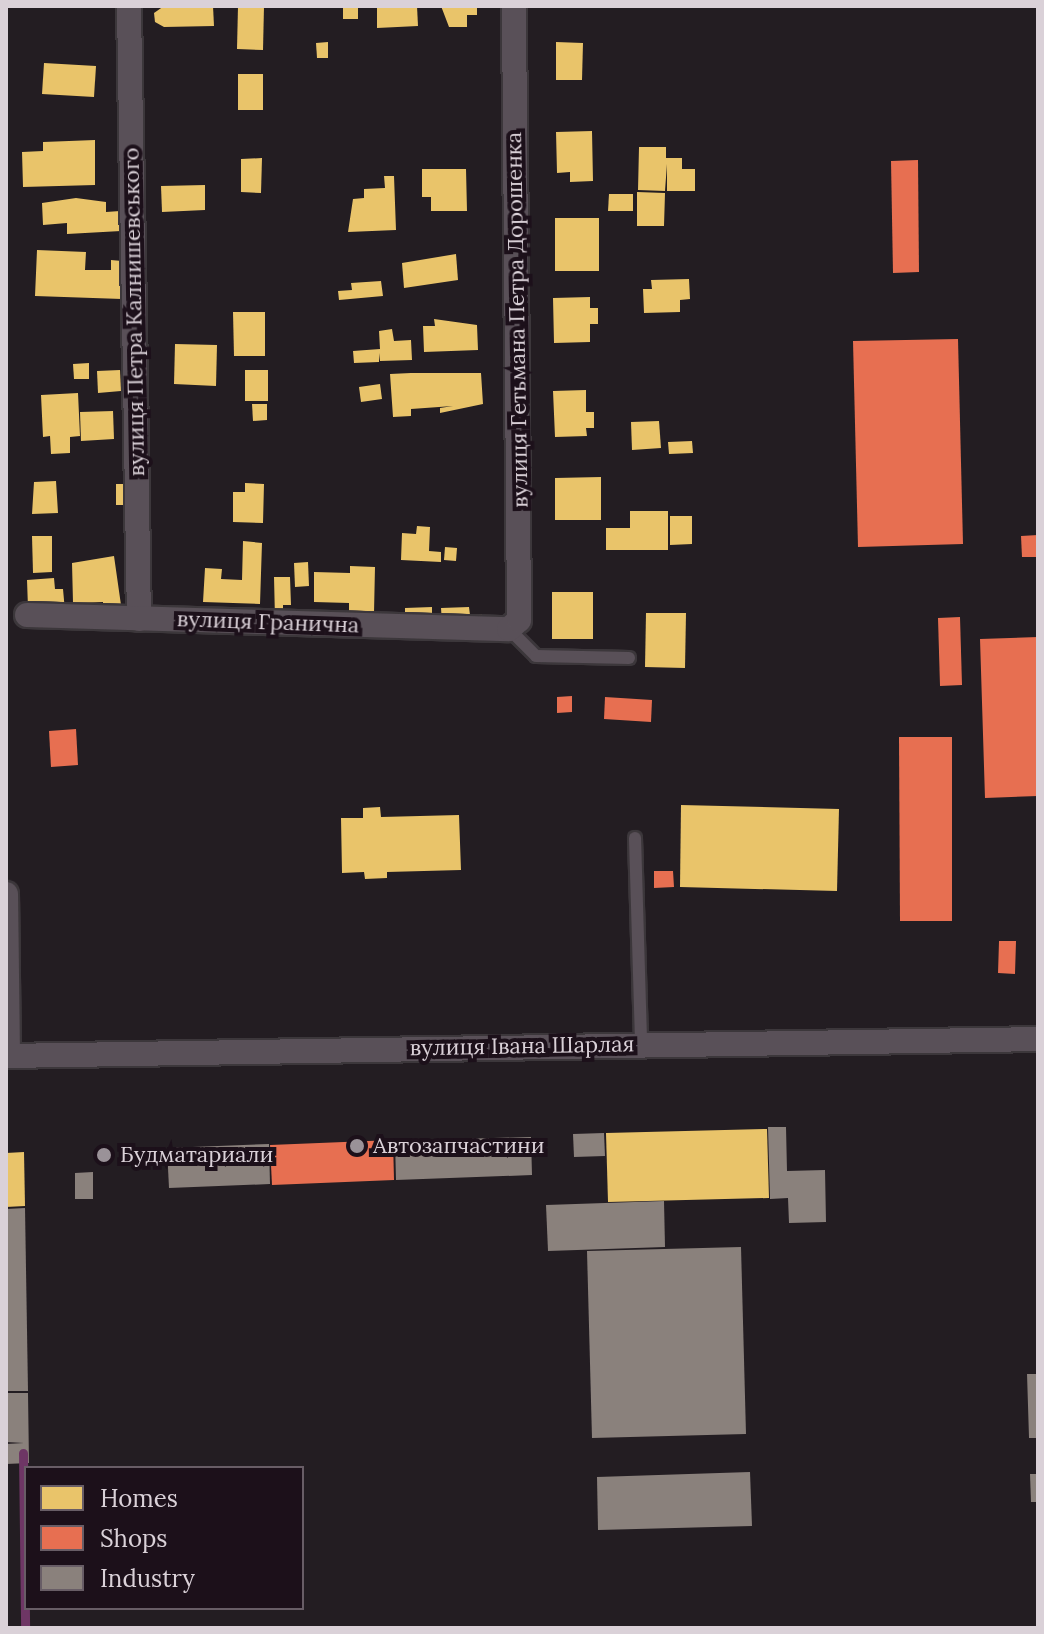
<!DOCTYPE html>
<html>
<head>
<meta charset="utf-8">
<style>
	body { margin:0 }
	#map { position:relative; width:1044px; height:1634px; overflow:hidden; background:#231d22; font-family:Lora,serif }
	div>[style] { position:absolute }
	.homes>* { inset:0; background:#e9c46a }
	.shops>* { inset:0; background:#e76f51 }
	.industry>* { inset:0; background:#8a817c }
	.stream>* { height:9px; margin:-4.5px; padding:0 4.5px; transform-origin:4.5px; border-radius:4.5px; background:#6e3665 }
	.roads { filter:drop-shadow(2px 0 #3c373b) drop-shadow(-2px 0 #3c373b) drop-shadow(0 2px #3c373b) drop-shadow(0 -2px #3c373b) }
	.lane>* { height:12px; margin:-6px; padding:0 6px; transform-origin:6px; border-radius:6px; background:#595058 }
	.street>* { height:24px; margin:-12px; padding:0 12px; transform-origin:12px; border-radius:12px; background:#595058 }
	.dots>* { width:22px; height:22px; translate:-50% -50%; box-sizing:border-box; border:4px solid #1c101a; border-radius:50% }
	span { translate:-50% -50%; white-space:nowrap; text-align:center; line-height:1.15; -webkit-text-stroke:8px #1c101a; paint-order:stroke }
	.street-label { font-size:22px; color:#dad1d8 }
	.poi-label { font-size:22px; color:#dad1d8 }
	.left { translate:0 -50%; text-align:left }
	.frame { position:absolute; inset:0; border:8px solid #dad1d8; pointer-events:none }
	.legend { position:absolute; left:24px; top:1466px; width:280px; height:144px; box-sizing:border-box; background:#1c101a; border:2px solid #685d66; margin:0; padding:10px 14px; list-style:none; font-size:24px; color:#dad1d8 }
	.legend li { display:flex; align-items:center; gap:16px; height:40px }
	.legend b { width:40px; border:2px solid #685d66 }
</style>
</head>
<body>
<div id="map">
	<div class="homes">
		<div style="clip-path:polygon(164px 6px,213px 6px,214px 26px,164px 27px,155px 22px,154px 13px)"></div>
		<div style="clip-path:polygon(238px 6px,264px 6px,263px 50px,237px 49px)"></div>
		<div style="clip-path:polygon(343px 6px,358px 6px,358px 19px,343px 19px)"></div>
		<div style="clip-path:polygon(417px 6px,418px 26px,377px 28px,377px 8px)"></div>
		<div style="clip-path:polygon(441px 6px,477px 6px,477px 15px,467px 15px,467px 27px,449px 27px)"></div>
		<div style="clip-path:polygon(328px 42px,328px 58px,317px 58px,316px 43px)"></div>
		<div style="clip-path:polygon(556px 42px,583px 43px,582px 80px,556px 80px)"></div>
		<div style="clip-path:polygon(44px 63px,96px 66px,94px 97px,42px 94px)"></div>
		<div style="clip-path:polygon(238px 74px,263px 74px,263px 110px,238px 110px)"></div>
		<div style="clip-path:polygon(592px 131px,593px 181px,570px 182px,570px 172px,557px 173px,556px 132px)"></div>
		<div style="clip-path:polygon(95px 140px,95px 185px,23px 187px,22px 152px,43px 151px,43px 142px)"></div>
		<div style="clip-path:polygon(639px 147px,666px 147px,666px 158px,682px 158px,682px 169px,695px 169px,695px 191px,667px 191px,667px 164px,665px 191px,638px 190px)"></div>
		<div style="clip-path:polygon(262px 158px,261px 193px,241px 192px,241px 159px)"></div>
		<div style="clip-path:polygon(422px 169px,466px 169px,467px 211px,431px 211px,431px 197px,422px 197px)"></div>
		<div style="clip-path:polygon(384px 176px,394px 176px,396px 230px,348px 232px,353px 199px,364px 198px,364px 189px,385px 188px)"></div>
		<div style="clip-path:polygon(205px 185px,205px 210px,162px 212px,161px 186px)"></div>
		<div style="clip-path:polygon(637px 192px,665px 193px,664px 226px,637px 226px)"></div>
		<div style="clip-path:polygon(609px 194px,633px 194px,633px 211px,608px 211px)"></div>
		<div style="clip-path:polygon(76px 198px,106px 202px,106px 212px,120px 211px,121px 231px,67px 234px,67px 223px,43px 225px,42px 203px)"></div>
		<div style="clip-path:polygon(555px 218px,599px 218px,599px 271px,555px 271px)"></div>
		<div style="clip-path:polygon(37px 250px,86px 252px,85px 270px,111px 270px,111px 260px,122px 261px,122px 299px,35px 296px)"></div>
		<div style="clip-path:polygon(456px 254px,458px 280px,404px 288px,402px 263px)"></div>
		<div style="clip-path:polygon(689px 279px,690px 299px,680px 300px,680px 312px,644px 313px,643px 289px,652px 289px,651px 280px)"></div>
		<div style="clip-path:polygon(381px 281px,383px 296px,339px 300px,338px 291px,352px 290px,351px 283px)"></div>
		<div style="clip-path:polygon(590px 297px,590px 308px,598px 308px,598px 324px,590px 324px,590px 342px,554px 343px,553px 298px)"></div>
		<div style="clip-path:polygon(233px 312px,265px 312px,265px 356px,234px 356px)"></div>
		<div style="clip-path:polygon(434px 319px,477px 325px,478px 350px,424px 352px,423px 326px,435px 326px)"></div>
		<div style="clip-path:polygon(392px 329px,394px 341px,411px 340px,412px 360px,380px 361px,379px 353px,379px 362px,354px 363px,353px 351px,380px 349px,379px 331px)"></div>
		<div style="clip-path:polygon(175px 344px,217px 345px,216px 386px,174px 384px)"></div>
		<div style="clip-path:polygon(89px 363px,89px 379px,74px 379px,73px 364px)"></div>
		<div style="clip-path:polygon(120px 370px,121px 391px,98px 393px,97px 371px)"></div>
		<div style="clip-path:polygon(245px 370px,268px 370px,268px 401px,245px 401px)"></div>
		<div style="clip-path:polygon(411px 373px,481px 373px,483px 404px,440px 413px,440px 408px,453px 406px,411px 409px,411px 416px,393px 417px,390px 374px)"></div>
		<div style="clip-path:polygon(380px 384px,382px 399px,361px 402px,359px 387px)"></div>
		<div style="clip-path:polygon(586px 390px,586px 412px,594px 412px,594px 428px,586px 428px,587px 436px,555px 437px,553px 391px)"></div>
		<div style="clip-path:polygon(78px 393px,80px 436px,70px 437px,70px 453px,51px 454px,50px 436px,43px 437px,41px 395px)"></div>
		<div style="clip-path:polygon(252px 404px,267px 404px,267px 420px,253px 421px)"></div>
		<div style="clip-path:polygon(113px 411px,114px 439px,81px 441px,80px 412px)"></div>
		<div style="clip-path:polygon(659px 421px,661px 448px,632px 450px,631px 422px)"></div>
		<div style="clip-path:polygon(692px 441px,693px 453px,669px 454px,668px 442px)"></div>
		<div style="clip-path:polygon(601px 477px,601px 520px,555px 520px,555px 478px)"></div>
		<div style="clip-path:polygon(56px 481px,58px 513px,32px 514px,34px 482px)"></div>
		<div style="clip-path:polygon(245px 483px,264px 484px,263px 523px,233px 522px,233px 492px,245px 492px)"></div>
		<div style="clip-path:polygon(116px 484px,126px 484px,126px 505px,116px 505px)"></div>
		<div style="clip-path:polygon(630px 511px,668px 511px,668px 550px,606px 550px,606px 528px,630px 528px)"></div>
		<div style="clip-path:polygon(670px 516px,692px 516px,692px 544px,670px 545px)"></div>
		<div style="clip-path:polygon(417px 526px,430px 527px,429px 551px,441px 552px,441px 562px,401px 560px,402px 533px,416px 534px)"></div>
		<div style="clip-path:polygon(32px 536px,52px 536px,52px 572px,33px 573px)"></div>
		<div style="clip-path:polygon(243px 541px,262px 543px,260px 604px,203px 602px,205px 568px,222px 569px,221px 579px,242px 580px)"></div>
		<div style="clip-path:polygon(445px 547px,457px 548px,456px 561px,444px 560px)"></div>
		<div style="clip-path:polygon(114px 556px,122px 612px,103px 613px,103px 602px,73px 603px,72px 563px)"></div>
		<div style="clip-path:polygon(308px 562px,309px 586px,295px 587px,294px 563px)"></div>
		<div style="clip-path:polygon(350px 566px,375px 567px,374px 613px,349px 613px,349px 603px,314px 602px,314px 572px,350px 573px)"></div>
		<div style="clip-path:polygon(274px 577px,290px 577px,291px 605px,283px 605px,283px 619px,275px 619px)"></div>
		<div style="clip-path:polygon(54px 578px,55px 589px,63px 589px,65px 611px,28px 608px,27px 580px)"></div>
		<div style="clip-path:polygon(552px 592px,593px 592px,593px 639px,552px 639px)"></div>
		<div style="clip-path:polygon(432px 607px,432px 616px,405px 617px,405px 608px)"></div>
		<div style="clip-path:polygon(469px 607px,470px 615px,482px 614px,482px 622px,442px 623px,441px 608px)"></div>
		<div style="clip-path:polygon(646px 613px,686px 613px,685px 668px,645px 667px)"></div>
		<div style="clip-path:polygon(681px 805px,839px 809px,837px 891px,680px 887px)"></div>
		<div style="clip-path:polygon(380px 807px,381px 817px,459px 815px,461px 870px,387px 872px,387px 878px,365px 879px,364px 872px,342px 873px,341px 818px,363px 818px,363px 808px)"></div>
		<div style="clip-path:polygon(767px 1129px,769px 1198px,608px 1202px,606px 1133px)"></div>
		<div style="clip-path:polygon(24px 1152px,25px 1206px,6px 1207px,6px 1153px)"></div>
	</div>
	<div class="shops">
		<div style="clip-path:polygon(918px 160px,919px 272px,893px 273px,891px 161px)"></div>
		<div style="clip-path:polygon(958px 339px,963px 544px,858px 547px,853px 341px)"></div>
		<div style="clip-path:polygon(1038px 535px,1038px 557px,1022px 557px,1021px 536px)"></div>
		<div style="clip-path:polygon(960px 617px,962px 685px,940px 686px,938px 618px)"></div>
		<div style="clip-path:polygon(1038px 637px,1038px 796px,985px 798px,980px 639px)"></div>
		<div style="clip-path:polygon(572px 696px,572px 712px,557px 713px,557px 697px)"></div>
		<div style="clip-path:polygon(605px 697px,652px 700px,651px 722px,604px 719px)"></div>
		<div style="clip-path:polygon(76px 729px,78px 765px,51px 767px,49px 731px)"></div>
		<div style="clip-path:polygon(899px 737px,952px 737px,952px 921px,900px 921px)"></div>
		<div style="clip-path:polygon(654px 871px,673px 871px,674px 887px,654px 888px)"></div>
		<div style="clip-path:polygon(999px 941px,1016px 941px,1015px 974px,998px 973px)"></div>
		<div style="clip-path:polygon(393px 1140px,394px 1180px,272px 1185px,270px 1145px)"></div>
	</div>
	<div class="industry">
		<div style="clip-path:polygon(768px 1127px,786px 1127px,787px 1171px,825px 1170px,826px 1222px,789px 1223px,788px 1198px,770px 1199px)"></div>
		<div style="clip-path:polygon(604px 1133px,605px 1156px,574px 1157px,573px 1134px)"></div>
		<div style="clip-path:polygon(531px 1137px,532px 1175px,396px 1180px,395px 1142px,459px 1139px,461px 1151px,460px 1139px)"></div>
		<div style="clip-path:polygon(269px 1144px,270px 1184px,169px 1188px,167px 1148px)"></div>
		<div style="clip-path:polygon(93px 1172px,93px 1199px,75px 1199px,75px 1173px)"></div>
		<div style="clip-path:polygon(664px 1201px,665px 1247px,548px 1251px,546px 1205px)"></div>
		<div style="clip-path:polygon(25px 1208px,28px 1391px,6px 1391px,6px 1209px)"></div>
		<div style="clip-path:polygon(741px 1247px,746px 1434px,592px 1438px,587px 1251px)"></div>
		<div style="clip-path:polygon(1027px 1374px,1038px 1374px,1038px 1438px,1029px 1438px)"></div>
		<div style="clip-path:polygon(6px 1393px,28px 1393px,29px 1463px,6px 1464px,6px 1444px,24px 1443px,6px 1442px)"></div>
		<div style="clip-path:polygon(750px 1472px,752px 1526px,598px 1530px,597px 1477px)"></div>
		<div style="clip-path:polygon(1030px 1474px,1038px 1474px,1038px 1502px,1031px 1502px)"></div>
	</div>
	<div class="stream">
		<div style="left:23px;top:1453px;width:175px;rotate:89.3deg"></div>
	</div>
	<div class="roads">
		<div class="lane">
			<div style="left:509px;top:629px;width:38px;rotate:45deg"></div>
			<div style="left:536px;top:656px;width:93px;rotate:1.2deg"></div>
			<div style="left:635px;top:838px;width:206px;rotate:88.3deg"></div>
		</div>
		<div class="street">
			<div style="left:129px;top:6px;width:613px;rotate:89.07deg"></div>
			<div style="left:27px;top:615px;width:482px;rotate:1.7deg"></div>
			<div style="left:509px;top:629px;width:13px;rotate:-42deg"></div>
			<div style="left:519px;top:620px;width:614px;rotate:-90.47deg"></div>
			<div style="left:6px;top:894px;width:162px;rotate:89.3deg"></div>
			<div style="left:6px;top:1056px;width:1032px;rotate:-0.94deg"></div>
		</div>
	</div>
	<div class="dots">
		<div style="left:357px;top:1146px;background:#9a9298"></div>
		<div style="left:104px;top:1155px;background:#9a9298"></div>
	</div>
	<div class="street-label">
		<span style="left:134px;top:312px;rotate:-91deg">вулиця Петра Калнишевського</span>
		<span style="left:517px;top:320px;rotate:-91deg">вулиця Гетьмана Петра Дорошенка</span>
		<span style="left:268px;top:622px;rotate:2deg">вулиця Гранична</span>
		<span style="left:522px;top:1046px;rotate:-1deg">вулиця Івана Шарлая</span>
	</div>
	<div class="poi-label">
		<span class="left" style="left:373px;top:1146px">Автозапчастини</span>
		<span class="left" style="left:120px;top:1155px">Будматариали</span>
	</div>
	<div class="frame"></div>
	<ul class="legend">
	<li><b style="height:22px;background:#e9c46a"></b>Homes</li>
	<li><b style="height:22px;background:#e76f51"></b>Shops</li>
	<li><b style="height:22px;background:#8a817c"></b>Industry</li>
	</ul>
</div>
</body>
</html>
